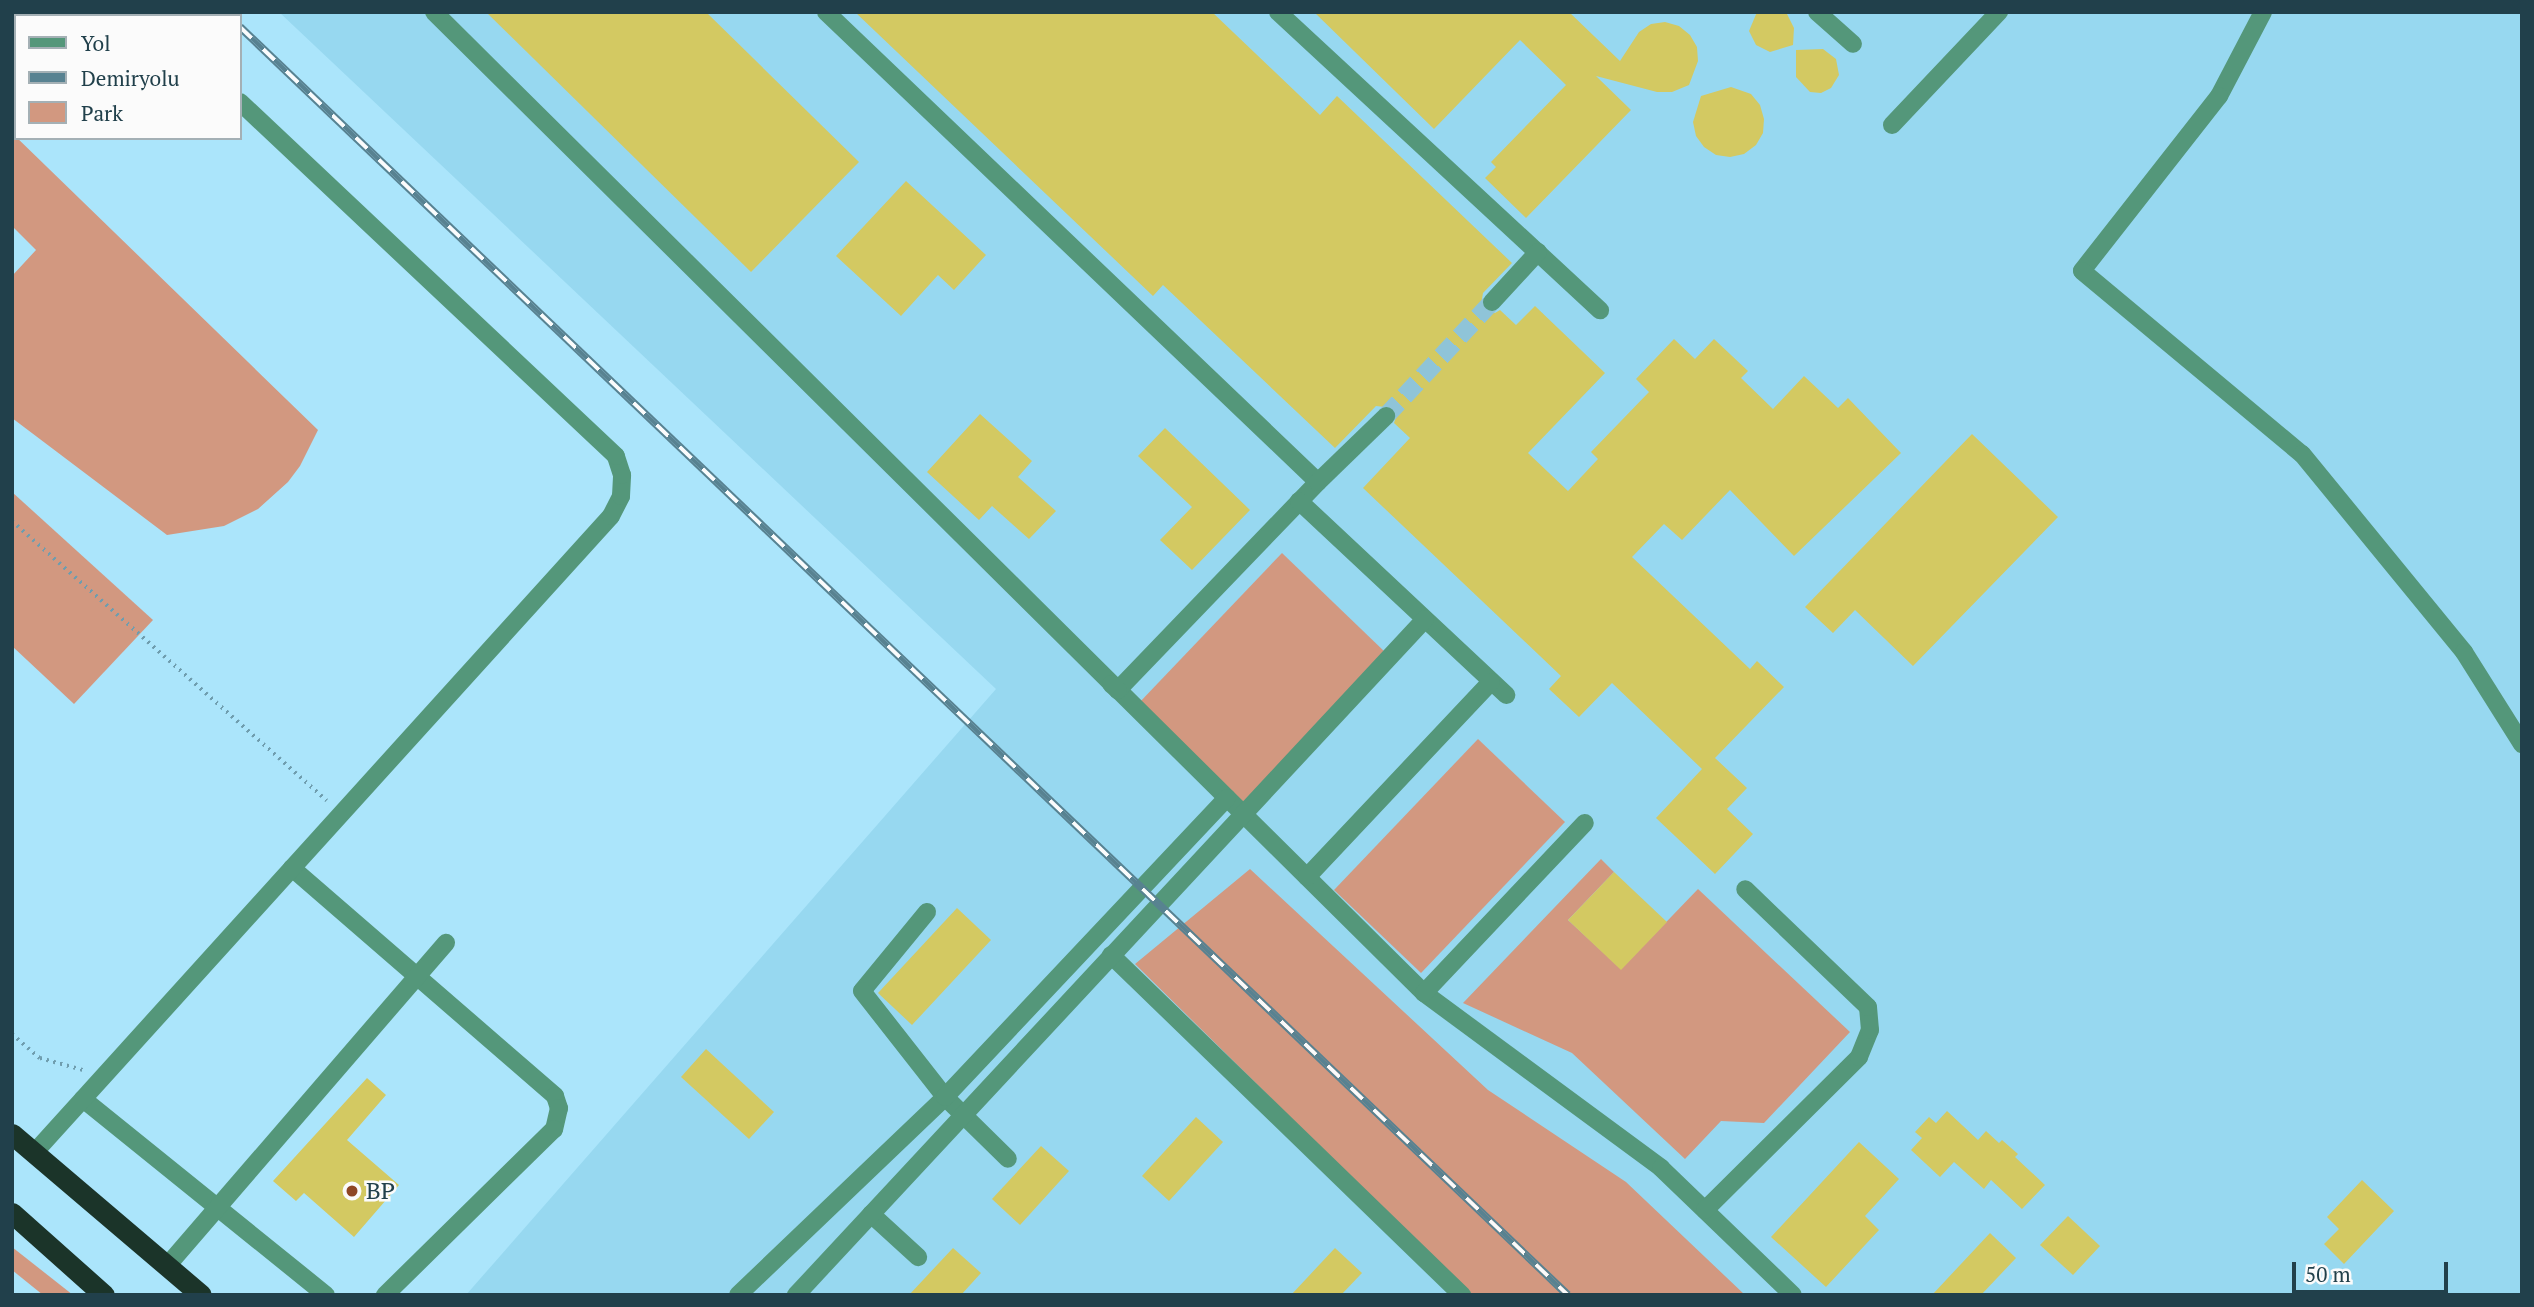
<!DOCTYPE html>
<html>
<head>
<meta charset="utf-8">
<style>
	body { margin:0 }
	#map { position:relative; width:2534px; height:1307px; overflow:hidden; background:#abe5fb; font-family:"PT Serif",serif }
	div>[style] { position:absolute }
	.built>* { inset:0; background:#97d8f0 }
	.green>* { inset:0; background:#d29880 }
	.building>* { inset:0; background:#d3c962 }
	.minor-tunnel>* { height:18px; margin-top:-9px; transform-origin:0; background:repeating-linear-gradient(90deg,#8fc4d8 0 18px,transparent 0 27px) }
	.path>* { height:3.5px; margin-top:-1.75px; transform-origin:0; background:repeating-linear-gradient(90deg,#6f9dae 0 2px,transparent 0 7px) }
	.minor>* { height:18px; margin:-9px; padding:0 9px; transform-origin:9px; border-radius:9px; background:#54977a }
	.highway>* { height:21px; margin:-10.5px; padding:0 10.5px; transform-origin:10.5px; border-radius:10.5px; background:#1b3429 }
	.rail>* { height:8px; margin-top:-4px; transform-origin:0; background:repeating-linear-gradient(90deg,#fbfbfb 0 16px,#588291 0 32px); box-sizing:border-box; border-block:2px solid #588291 }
	.dots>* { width:19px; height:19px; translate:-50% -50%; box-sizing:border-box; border:4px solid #fbfbfb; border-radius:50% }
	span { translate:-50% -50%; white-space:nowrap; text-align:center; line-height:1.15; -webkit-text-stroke:5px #fbfbfb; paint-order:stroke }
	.poi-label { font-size:24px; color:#21404b }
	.left { translate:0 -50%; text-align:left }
	.frame { position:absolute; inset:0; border:14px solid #21404b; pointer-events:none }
	.legend { position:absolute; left:14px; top:14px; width:228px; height:126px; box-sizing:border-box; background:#fbfbfb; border:2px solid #a4b0b5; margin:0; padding:9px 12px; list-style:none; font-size:21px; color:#21404b }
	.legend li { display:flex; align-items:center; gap:14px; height:35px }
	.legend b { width:35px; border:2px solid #a4b0b5 }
	.scale { position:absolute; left:2292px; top:1262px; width:156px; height:32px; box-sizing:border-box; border:4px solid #21404b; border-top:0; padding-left:9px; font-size:21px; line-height:24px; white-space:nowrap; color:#21404b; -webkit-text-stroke:5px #fbfbfb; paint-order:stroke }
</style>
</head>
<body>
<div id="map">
	<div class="built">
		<div style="clip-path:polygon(279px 12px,2522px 12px,2522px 1295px,466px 1295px,996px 689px)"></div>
	</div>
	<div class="green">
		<div style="clip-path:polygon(12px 133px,318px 430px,300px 466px,288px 482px,258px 509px,224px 526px,167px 535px,12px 418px,12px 276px,36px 250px,12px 226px)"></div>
		<div style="clip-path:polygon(12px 492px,153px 620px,74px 704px,12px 646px)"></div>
		<div style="clip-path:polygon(1282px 553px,1386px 653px,1243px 804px,1138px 704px)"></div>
		<div style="clip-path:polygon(1478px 739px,1565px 822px,1421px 973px,1334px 890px)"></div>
		<div style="clip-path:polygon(1601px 859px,1614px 872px,1568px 920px,1621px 969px,1698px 889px,1850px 1032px,1764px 1123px,1721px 1121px,1685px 1159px,1572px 1053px,1463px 1003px)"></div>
		<div style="clip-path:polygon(1250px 869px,1488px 1090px,1626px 1182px,1745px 1295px,1471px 1295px,1135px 964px)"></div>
		<div style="clip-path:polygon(12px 1247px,73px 1295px,43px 1295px,12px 1270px)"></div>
	</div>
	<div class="building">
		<div style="clip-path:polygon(486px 12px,706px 12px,859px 162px,751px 272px)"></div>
		<div style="clip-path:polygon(855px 12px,1212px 12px,1320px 115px,1337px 96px,1512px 263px,1483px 293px,1481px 305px,1485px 311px,1495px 313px,1500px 310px,1516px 325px,1535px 306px,1605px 373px,1528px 453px,1568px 491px,1598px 459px,1591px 452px,1649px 392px,1636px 379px,1674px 339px,1695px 359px,1714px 339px,1748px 371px,1741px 378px,1773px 409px,1804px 376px,1838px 408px,1848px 398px,1901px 453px,1794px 556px,1730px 490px,1682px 540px,1664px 524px,1632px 557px,1750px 669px,1757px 661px,1784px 687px,1715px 758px,1747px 788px,1727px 809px,1753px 834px,1715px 874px,1656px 818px,1702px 769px,1612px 683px,1579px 717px,1549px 689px,1561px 676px,1363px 488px,1410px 438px,1394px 423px,1397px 414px,1394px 408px,1376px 406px,1335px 448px,1163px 285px,1153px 296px)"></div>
		<div style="clip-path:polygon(1314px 12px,1569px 12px,1620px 61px,1639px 32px,1651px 24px,1665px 22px,1679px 26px,1690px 35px,1697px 47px,1698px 61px,1689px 85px,1672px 92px,1657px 92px,1596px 76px,1631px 110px,1526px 218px,1485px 178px,1496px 167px,1491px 162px,1566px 85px,1520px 40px,1434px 129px)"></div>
		<div style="clip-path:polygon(1757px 12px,1786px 12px,1794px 28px,1793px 45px,1770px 52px,1756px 45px,1749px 31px)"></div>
		<div style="clip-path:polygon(1823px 49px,1836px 59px,1839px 75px,1831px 88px,1821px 93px,1810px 92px,1796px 77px,1796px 50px)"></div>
		<div style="clip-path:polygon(1731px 87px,1751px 94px,1760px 105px,1764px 119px,1763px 133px,1756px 145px,1744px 154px,1730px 157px,1716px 155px,1704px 147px,1696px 136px,1693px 122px,1701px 96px)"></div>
		<div style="clip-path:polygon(906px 181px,986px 255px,954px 290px,938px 275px,901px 316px,836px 256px)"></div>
		<div style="clip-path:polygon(980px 414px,1032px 461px,1018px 477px,1056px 511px,1029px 539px,992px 506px,979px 520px,927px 472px)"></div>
		<div style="clip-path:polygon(1165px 428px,1250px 510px,1192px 570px,1160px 540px,1192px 507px,1138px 456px)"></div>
		<div style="clip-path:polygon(1972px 434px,2058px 517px,1913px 666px,1855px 610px,1833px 633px,1805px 607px)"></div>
		<div style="clip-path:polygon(1614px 872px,1667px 922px,1621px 970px,1568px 920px)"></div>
		<div style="clip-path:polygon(957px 908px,991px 940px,912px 1025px,878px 993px)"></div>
		<div style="clip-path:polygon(706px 1049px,774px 1112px,749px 1139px,681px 1077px)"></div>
		<div style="clip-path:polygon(367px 1078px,386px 1095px,347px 1140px,399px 1185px,354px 1237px,304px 1193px,296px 1201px,273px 1181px)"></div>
		<div style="clip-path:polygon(1947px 1111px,1978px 1140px,1986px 1131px,1999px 1143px,2002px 1140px,2018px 1154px,2015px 1157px,2045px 1185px,2022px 1209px,1991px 1180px,1984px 1189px,1954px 1162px,1940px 1177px,1911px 1150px,1922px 1138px,1915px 1132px,1929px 1117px,1936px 1123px)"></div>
		<div style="clip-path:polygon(1196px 1117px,1223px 1142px,1169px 1201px,1142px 1176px)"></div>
		<div style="clip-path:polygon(1859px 1142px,1899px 1179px,1865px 1216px,1879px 1230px,1826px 1287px,1771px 1237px)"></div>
		<div style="clip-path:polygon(1041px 1146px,1069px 1171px,1020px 1225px,992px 1199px)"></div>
		<div style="clip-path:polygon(2362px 1180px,2394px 1211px,2344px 1264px,2324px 1244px,2339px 1229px,2327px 1217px)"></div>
		<div style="clip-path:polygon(2068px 1216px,2100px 1246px,2073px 1275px,2040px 1245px)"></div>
		<div style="clip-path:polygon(1990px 1233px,2016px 1258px,1981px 1295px,1932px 1295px)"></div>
		<div style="clip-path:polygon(953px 1248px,981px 1273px,961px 1295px,909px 1295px)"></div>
		<div style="clip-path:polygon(1335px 1248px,1362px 1273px,1341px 1295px,1291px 1295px)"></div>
	</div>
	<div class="minor-tunnel">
		<div style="left:1386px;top:416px;width:156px;rotate:-47.1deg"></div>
	</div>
	<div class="path">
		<div style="left:12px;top:521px;width:421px;rotate:41.6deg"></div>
		<div style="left:12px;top:1034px;width:37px;rotate:41deg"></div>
		<div style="left:40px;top:1058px;width:45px;rotate:15.6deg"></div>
	</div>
	<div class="minor">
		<div style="left:144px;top:12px;width:5px;rotate:53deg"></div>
		<div style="left:434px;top:12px;width:1394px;rotate:44.74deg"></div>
		<div style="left:1424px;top:993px;width:295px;rotate:36.4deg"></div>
		<div style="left:1661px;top:1168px;width:183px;rotate:43.9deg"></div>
		<div style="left:826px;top:12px;width:680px;rotate:43.69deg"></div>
		<div style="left:1318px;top:482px;width:289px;rotate:133.9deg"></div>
		<div style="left:1118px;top:690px;width:9px;rotate:-139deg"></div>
		<div style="left:1278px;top:12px;width:439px;rotate:42.8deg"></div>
		<div style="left:1817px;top:12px;width:48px;rotate:41.6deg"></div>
		<div style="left:2263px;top:12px;width:95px;rotate:117.6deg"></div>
		<div style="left:2219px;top:96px;width:222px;rotate:128.1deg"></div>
		<div style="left:2082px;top:271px;width:286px;rotate:39.8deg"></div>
		<div style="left:2302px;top:454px;width:256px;rotate:50.7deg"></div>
		<div style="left:2464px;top:652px;width:109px;rotate:57.8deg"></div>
		<div style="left:1892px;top:125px;width:156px;rotate:-46.6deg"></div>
		<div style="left:1492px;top:302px;width:68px;rotate:-47.4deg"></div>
		<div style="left:1318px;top:482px;width:95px;rotate:-44.1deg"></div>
		<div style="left:1299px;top:501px;width:284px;rotate:43.1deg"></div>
		<div style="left:292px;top:868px;width:348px;rotate:40.9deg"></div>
		<div style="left:555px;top:1096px;width:13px;rotate:72deg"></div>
		<div style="left:559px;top:1108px;width:22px;rotate:103deg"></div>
		<div style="left:554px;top:1129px;width:237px;rotate:135.5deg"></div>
		<div style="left:1307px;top:877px;width:268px;rotate:-46.7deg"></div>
		<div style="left:927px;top:912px;width:102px;rotate:129.4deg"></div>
		<div style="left:862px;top:991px;width:135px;rotate:51.9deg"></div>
		<div style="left:945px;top:1097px;width:88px;rotate:44.5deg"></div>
		<div style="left:1111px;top:955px;width:489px;rotate:44.1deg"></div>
		<div style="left:1424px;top:993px;width:234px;rotate:-46.6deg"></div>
		<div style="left:83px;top:1099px;width:312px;rotate:38.9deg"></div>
		<div style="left:34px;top:1153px;width:859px;rotate:-47.83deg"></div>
		<div style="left:611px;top:516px;width:22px;rotate:-63deg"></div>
		<div style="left:621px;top:496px;width:21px;rotate:-87deg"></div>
		<div style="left:622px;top:475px;width:20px;rotate:-108deg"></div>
		<div style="left:616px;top:456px;width:516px;rotate:-136.73deg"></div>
		<div style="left:1705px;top:1210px;width:217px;rotate:-44.8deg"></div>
		<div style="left:1859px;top:1057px;width:29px;rotate:-68deg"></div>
		<div style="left:1870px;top:1030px;width:23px;rotate:-95deg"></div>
		<div style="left:1868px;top:1007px;width:170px;rotate:-136.2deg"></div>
		<div style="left:871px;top:1214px;width:64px;rotate:42.5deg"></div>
		<div style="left:167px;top:1266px;width:427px;rotate:-49.2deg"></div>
		<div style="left:738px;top:1295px;width:286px;rotate:-43.7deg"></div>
		<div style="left:945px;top:1097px;width:411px;rotate:-46.7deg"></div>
		<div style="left:796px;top:1295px;width:923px;rotate:-47.06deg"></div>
	</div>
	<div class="highway">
		<div style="left:12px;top:1134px;width:248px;rotate:40.4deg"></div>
		<div style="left:12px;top:1213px;width:123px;rotate:41.7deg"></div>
	</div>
	<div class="rail">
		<div style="left:225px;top:12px;width:5px;rotate:53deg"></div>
		<div style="left:240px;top:27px;width:1836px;rotate:43.68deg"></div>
	</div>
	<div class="dots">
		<div style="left:352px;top:1191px;background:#8e4625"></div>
	</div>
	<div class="poi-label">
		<span class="left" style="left:366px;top:1191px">BP</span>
	</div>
	<div class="frame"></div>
	<ul class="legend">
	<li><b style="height:9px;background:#54977a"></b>Yol</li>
	<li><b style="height:9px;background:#588291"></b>Demiryolu</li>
	<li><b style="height:19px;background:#d29880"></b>Park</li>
	</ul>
	<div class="scale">50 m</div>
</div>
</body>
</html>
